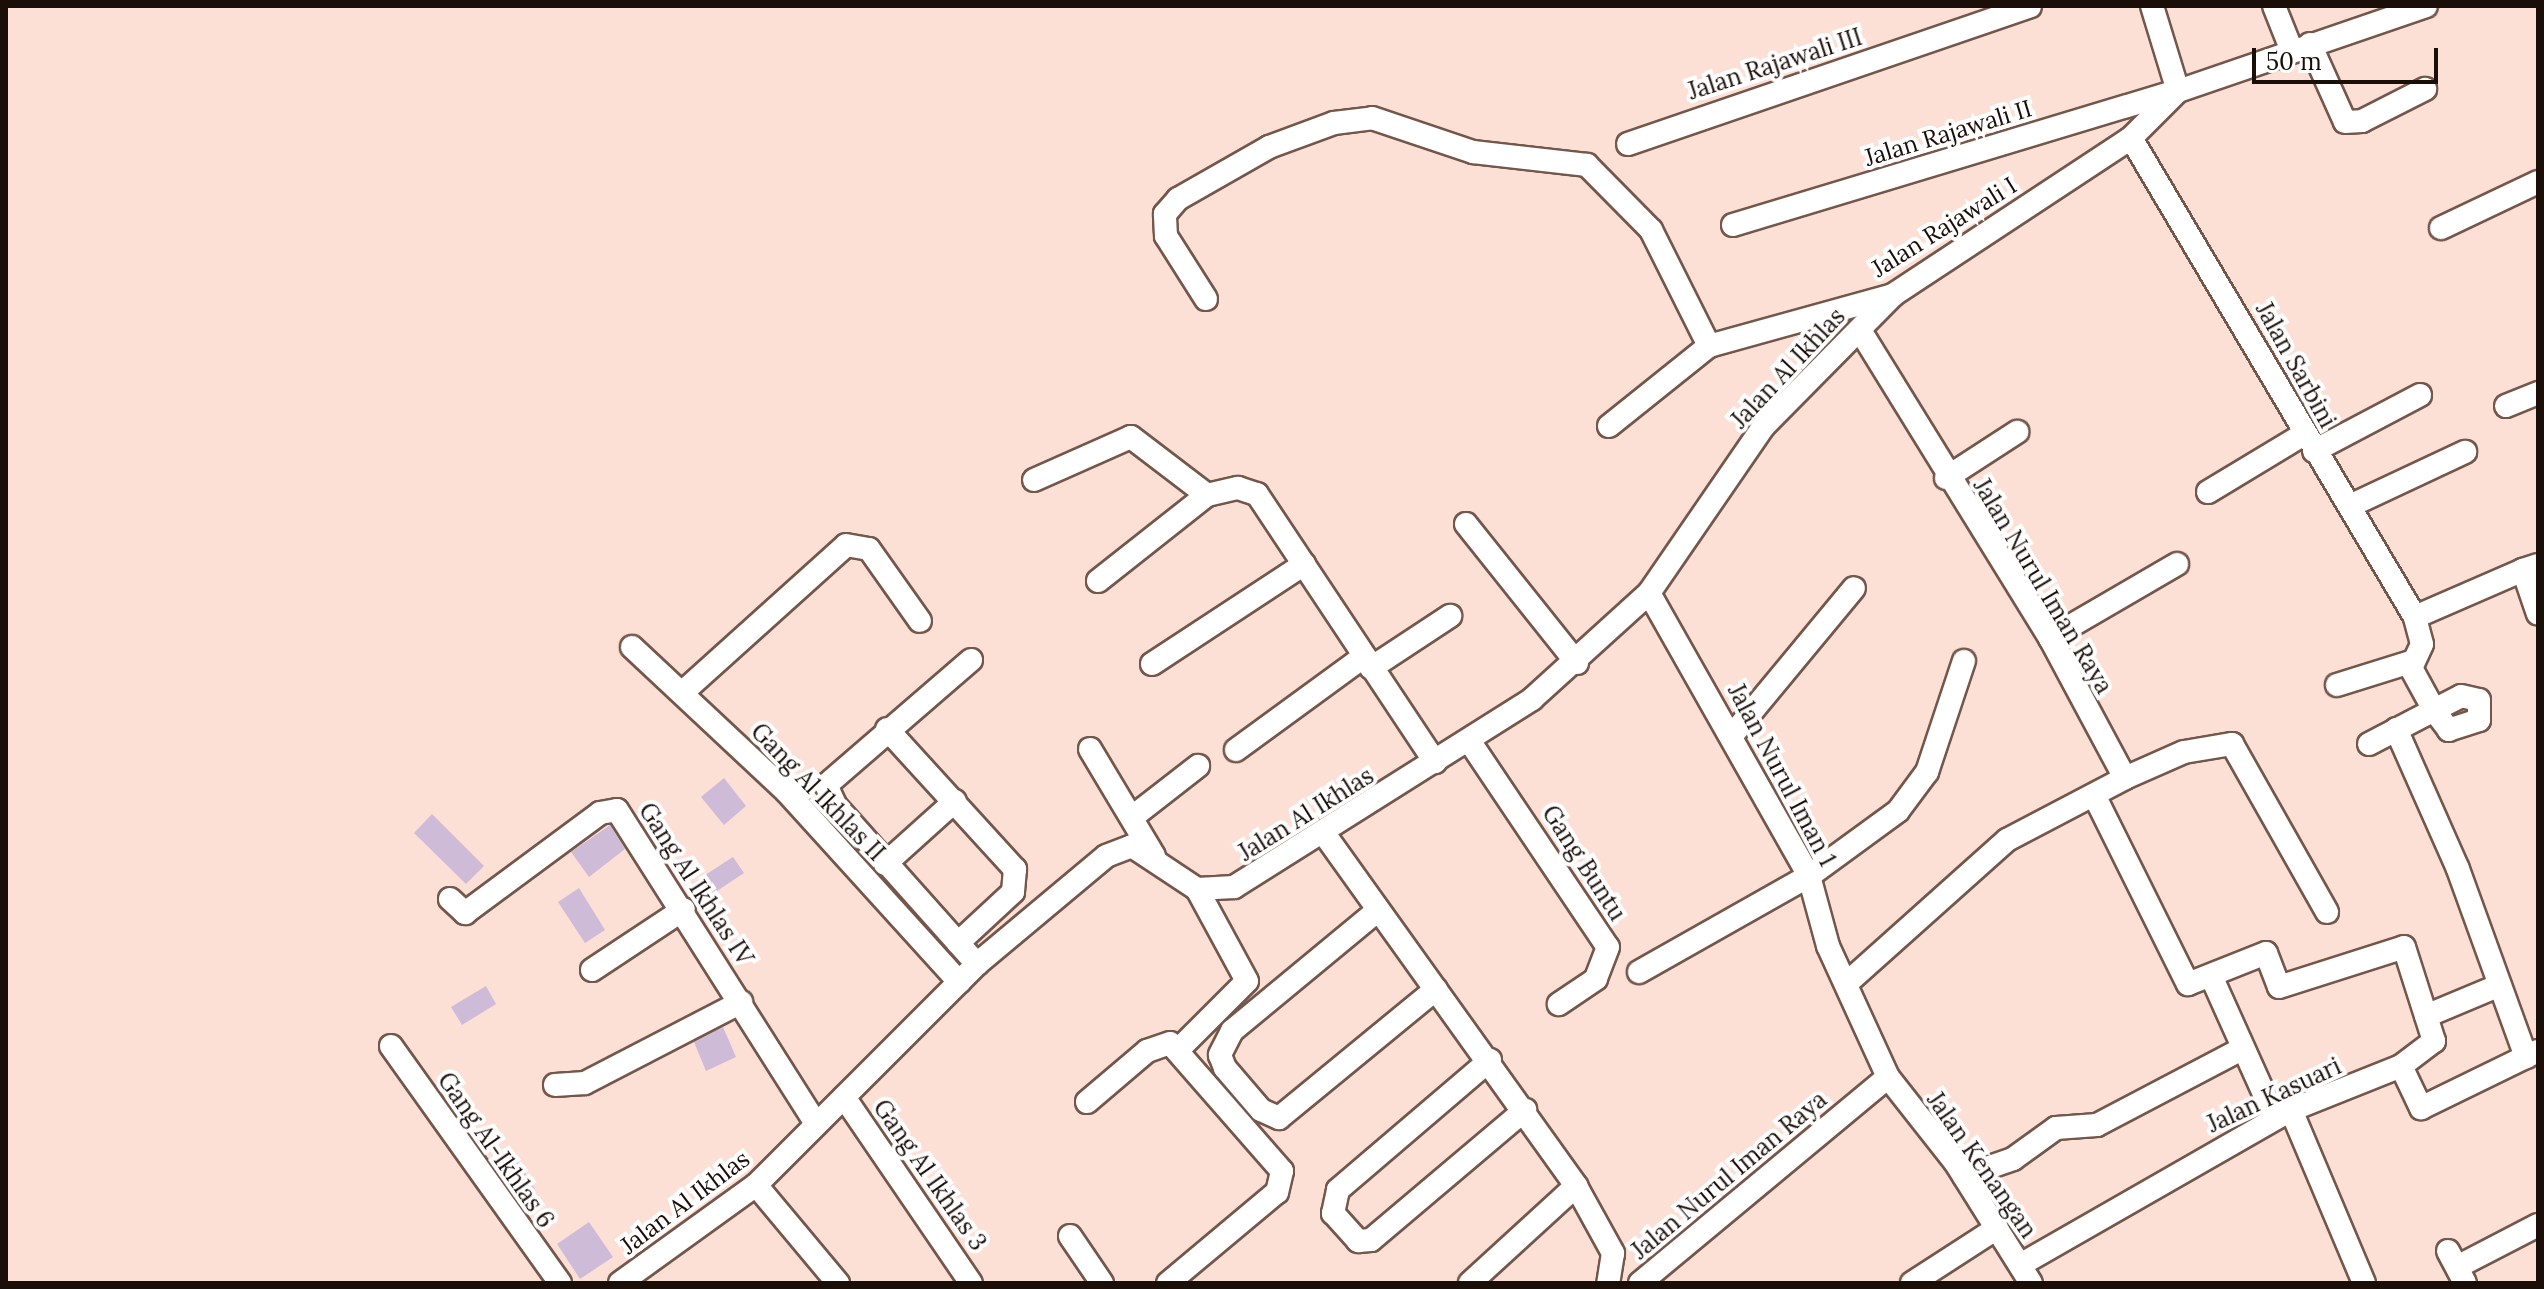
<!DOCTYPE html>
<html>
<head>
<meta charset="utf-8">
<style>
	body { margin:0 }
	#map { position:relative; width:2544px; height:1289px; overflow:hidden; background:#fce0d5; font-family:Lora,serif }
	div>[style] { position:absolute }
	.building>* { inset:0; background:#cdbbd8 }
	.roads { filter:drop-shadow(2px 0 #74574b) drop-shadow(-2px 0 #74574b) drop-shadow(0 2px #74574b) drop-shadow(0 -2px #74574b) }
	.street>* { height:22px; margin:-11px; padding:0 11px; transform-origin:11px; border-radius:11px; background:#fff }
	span { translate:-50% -50%; white-space:nowrap; text-align:center; line-height:1.15; -webkit-text-stroke:8px #fff; paint-order:stroke }
	.street-label { font-size:24px; color:#1a0e09 }
	.frame { position:absolute; inset:0; border:8px solid #1a0e09; pointer-events:none }
	.scale { position:absolute; left:2252px; top:48px; width:186px; height:36px; box-sizing:border-box; border:4px solid #1a0e09; border-top:0; padding-left:10px; font-size:24px; line-height:28px; white-space:nowrap; color:#1a0e09; -webkit-text-stroke:6px #fff; paint-order:stroke }
</style>
</head>
<body>
<div id="map">
	<div class="building">
		<div style="clip-path:polygon(724px 778px,746px 806px,724px 825px,701px 797px)"></div>
		<div style="clip-path:polygon(432px 814px,484px 866px,466px 884px,414px 833px)"></div>
		<div style="clip-path:polygon(610px 825px,625px 849px,589px 877px,571px 852px)"></div>
		<div style="clip-path:polygon(733px 857px,744px 873px,699px 903px,688px 886px)"></div>
		<div style="clip-path:polygon(579px 888px,605px 930px,585px 943px,558px 902px)"></div>
		<div style="clip-path:polygon(486px 986px,496px 1004px,462px 1025px,451px 1007px)"></div>
		<div style="clip-path:polygon(723px 1027px,736px 1057px,706px 1071px,694px 1042px)"></div>
		<div style="clip-path:polygon(518px 1161px,535px 1189px,517px 1199px,498px 1172px)"></div>
		<div style="clip-path:polygon(589px 1222px,613px 1257px,580px 1279px,557px 1244px)"></div>
	</div>
	<div class="roads">
		<div class="street">
			<div style="left:2274px;top:6px;width:48px;rotate:68.2deg"></div>
			<div style="left:2310px;top:44px;width:85px;rotate:65.8deg"></div>
			<div style="left:2345px;top:122px;width:17px;rotate:-3deg"></div>
			<div style="left:2362px;top:121px;width:71px;rotate:-26.9deg"></div>
			<div style="left:2131px;top:138px;width:557px;rotate:59.34deg"></div>
			<div style="left:1628px;top:144px;width:425px;rotate:-18.9deg"></div>
			<div style="left:1733px;top:225px;width:465px;rotate:-16.8deg"></div>
			<div style="left:2178px;top:91px;width:89px;rotate:-107deg"></div>
			<div style="left:2441px;top:228px;width:107px;rotate:-25.4deg"></div>
			<div style="left:1206px;top:299px;width:75px;rotate:-122.4deg"></div>
			<div style="left:1166px;top:236px;width:22px;rotate:-93deg"></div>
			<div style="left:1165px;top:214px;width:20px;rotate:-49deg"></div>
			<div style="left:1178px;top:199px;width:105px;rotate:-29.7deg"></div>
			<div style="left:1269px;top:147px;width:69px;rotate:-20.3deg"></div>
			<div style="left:1334px;top:123px;width:38px;rotate:-7deg"></div>
			<div style="left:1372px;top:118px;width:107px;rotate:18.6deg"></div>
			<div style="left:1473px;top:152px;width:115px;rotate:6.5deg"></div>
			<div style="left:1587px;top:165px;width:91px;rotate:45.4deg"></div>
			<div style="left:1651px;top:230px;width:130px;rotate:63.4deg"></div>
			<div style="left:2506px;top:406px;width:35px;rotate:-22deg"></div>
			<div style="left:1609px;top:426px;width:128px;rotate:-38.7deg"></div>
			<div style="left:1709px;top:346px;width:191px;rotate:-15.5deg"></div>
			<div style="left:1893px;top:295px;width:285px;rotate:-33.4deg"></div>
			<div style="left:2131px;top:138px;width:66px;rotate:-45deg"></div>
			<div style="left:2178px;top:91px;width:262px;rotate:-18.9deg"></div>
			<div style="left:2314px;top:451px;width:120px;rotate:-27.8deg"></div>
			<div style="left:1946px;top:478px;width:85px;rotate:-32.9deg"></div>
			<div style="left:1034px;top:480px;width:106px;rotate:-23.9deg"></div>
			<div style="left:1131px;top:437px;width:96px;rotate:37.3deg"></div>
			<div style="left:1207px;top:495px;width:32px;rotate:-13deg"></div>
			<div style="left:1238px;top:488px;width:20px;rotate:18deg"></div>
			<div style="left:1257px;top:494px;width:322px;rotate:56.4deg"></div>
			<div style="left:2208px;top:492px;width:112px;rotate:-31.1deg"></div>
			<div style="left:2354px;top:504px;width:123px;rotate:-25.1deg"></div>
			<div style="left:1466px;top:524px;width:178px;rotate:51.4deg"></div>
			<div style="left:2538px;top:565px;width:16px;rotate:162deg"></div>
			<div style="left:2523px;top:570px;width:46px;rotate:71.2deg"></div>
			<div style="left:1098px;top:581px;width:139px;rotate:-38.3deg"></div>
			<div style="left:1649px;top:593px;width:325px;rotate:60.5deg"></div>
			<div style="left:1809px;top:876px;width:73px;rotate:74.8deg"></div>
			<div style="left:1828px;top:946px;width:144px;rotate:65.4deg"></div>
			<div style="left:1888px;top:1077px;width:108px;rotate:51.8deg"></div>
			<div style="left:1955px;top:1162px;width:143px;rotate:57.9deg"></div>
			<div style="left:2050px;top:638px;width:147px;rotate:-30.2deg"></div>
			<div style="left:632px;top:647px;width:211px;rotate:43.1deg"></div>
			<div style="left:786px;top:791px;width:258px;rotate:47.8deg"></div>
			<div style="left:971px;top:660px;width:191px;rotate:139.2deg"></div>
			<div style="left:826px;top:785px;width:23px;rotate:65deg"></div>
			<div style="left:836px;top:806px;width:212px;rotate:48.3deg"></div>
			<div style="left:1152px;top:664px;width:182px;rotate:-33.3deg"></div>
			<div style="left:1371px;top:668px;width:95px;rotate:-33.4deg"></div>
			<div style="left:2337px;top:685px;width:77px;rotate:-17.3deg"></div>
			<div style="left:683px;top:692px;width:219px;rotate:-42deg"></div>
			<div style="left:846px;top:545px;width:23px;rotate:10deg"></div>
			<div style="left:869px;top:549px;width:88px;rotate:54.7deg"></div>
			<div style="left:887px;top:729px;width:190px;rotate:47.6deg"></div>
			<div style="left:1015px;top:869px;width:23px;rotate:95deg"></div>
			<div style="left:1013px;top:892px;width:75px;rotate:137.2deg"></div>
			<div style="left:2396px;top:729px;width:153px;rotate:66.1deg"></div>
			<div style="left:2458px;top:869px;width:200px;rotate:70.1deg"></div>
			<div style="left:1734px;top:733px;width:188px;rotate:-50.4deg"></div>
			<div style="left:1470px;top:742px;width:247px;rotate:56.1deg"></div>
			<div style="left:1608px;top:947px;width:34px;rotate:111deg"></div>
			<div style="left:1596px;top:979px;width:45px;rotate:146deg"></div>
			<div style="left:2369px;top:744px;width:73px;rotate:-27.6deg"></div>
			<div style="left:2434px;top:710px;width:30px;rotate:-27deg"></div>
			<div style="left:2461px;top:696px;width:18px;rotate:13deg"></div>
			<div style="left:2479px;top:700px;width:20px;rotate:90deg"></div>
			<div style="left:2479px;top:720px;width:32px;rotate:162deg"></div>
			<div style="left:2449px;top:730px;width:25px;rotate:-127deg"></div>
			<div style="left:2434px;top:710px;width:48px;rotate:-118.7deg"></div>
			<div style="left:2411px;top:668px;width:26px;rotate:-65deg"></div>
			<div style="left:2422px;top:644px;width:28px;rotate:-105deg"></div>
			<div style="left:2415px;top:617px;width:118px;rotate:-23.5deg"></div>
			<div style="left:1090px;top:749px;width:125px;rotate:59.1deg"></div>
			<div style="left:1236px;top:750px;width:157px;rotate:-36.2deg"></div>
			<div style="left:2125px;top:778px;width:64px;rotate:-23.8deg"></div>
			<div style="left:2184px;top:752px;width:49px;rotate:-9.5deg"></div>
			<div style="left:2232px;top:744px;width:193px;rotate:60.5deg"></div>
			<div style="left:2095px;top:797px;width:209px;rotate:63.6deg"></div>
			<div style="left:2188px;top:984px;width:84px;rotate:-21.7deg"></div>
			<div style="left:2266px;top:953px;width:36px;rotate:69deg"></div>
			<div style="left:2279px;top:987px;width:131px;rotate:-17.7deg"></div>
			<div style="left:2404px;top:947px;width:99px;rotate:72.3deg"></div>
			<div style="left:2434px;top:1041px;width:41px;rotate:142.9deg"></div>
			<div style="left:1135px;top:815px;width:80px;rotate:-37.9deg"></div>
			<div style="left:1325px;top:835px;width:432px;rotate:54.4deg"></div>
			<div style="left:1576px;top:1186px;width:77px;rotate:61.1deg"></div>
			<div style="left:1613px;top:1253px;width:30px;rotate:99deg"></div>
			<div style="left:885px;top:864px;width:94px;rotate:-42deg"></div>
			<div style="left:450px;top:899px;width:21px;rotate:43deg"></div>
			<div style="left:465px;top:913px;width:168px;rotate:-36.5deg"></div>
			<div style="left:600px;top:813px;width:17px;rotate:-10deg"></div>
			<div style="left:617px;top:810px;width:372px;rotate:57.6deg"></div>
			<div style="left:1377px;top:911px;width:188px;rotate:140.4deg"></div>
			<div style="left:1232px;top:1031px;width:27px;rotate:117deg"></div>
			<div style="left:1220px;top:1055px;width:14px;rotate:69deg"></div>
			<div style="left:1225px;top:1068px;width:55px;rotate:49.4deg"></div>
			<div style="left:1261px;top:1110px;width:20px;rotate:24deg"></div>
			<div style="left:1279px;top:1118px;width:203px;rotate:-39.4deg"></div>
			<div style="left:592px;top:970px;width:110px;rotate:-33.5deg"></div>
			<div style="left:1639px;top:972px;width:195px;rotate:-29.5deg"></div>
			<div style="left:1809px;top:876px;width:110px;rotate:-36.1deg"></div>
			<div style="left:1898px;top:811px;width:49px;rotate:-53.4deg"></div>
			<div style="left:1927px;top:772px;width:117px;rotate:-71.6deg"></div>
			<div style="left:2212px;top:978px;width:154px;rotate:65.8deg"></div>
			<div style="left:1847px;top:983px;width:215px;rotate:-41.8deg"></div>
			<div style="left:2007px;top:840px;width:133px;rotate:-27.7deg"></div>
			<div style="left:2125px;top:778px;width:159px;rotate:-118.2deg"></div>
			<div style="left:2050px;top:638px;width:362px;rotate:-121.7deg"></div>
			<div style="left:2426px;top:1016px;width:80px;rotate:-22.7deg"></div>
			<div style="left:391px;top:1046px;width:291px;rotate:54.5deg"></div>
			<div style="left:1181px;top:1047px;width:93px;rotate:-45deg"></div>
			<div style="left:1247px;top:981px;width:105px;rotate:-118.5deg"></div>
			<div style="left:1490px;top:1060px;width:200px;rotate:139.5deg"></div>
			<div style="left:1338px;top:1190px;width:24px;rotate:102deg"></div>
			<div style="left:1333px;top:1213px;width:38px;rotate:48deg"></div>
			<div style="left:1358px;top:1241px;width:13px;rotate:-4deg"></div>
			<div style="left:1371px;top:1240px;width:202px;rotate:-40.2deg"></div>
			<div style="left:555px;top:1085px;width:30px;rotate:-4deg"></div>
			<div style="left:585px;top:1083px;width:176px;rotate:-27.4deg"></div>
			<div style="left:844px;top:1097px;width:225px;rotate:55.7deg"></div>
			<div style="left:1087px;top:1102px;width:79px;rotate:-40.4deg"></div>
			<div style="left:1147px;top:1051px;width:24px;rotate:-19deg"></div>
			<div style="left:1170px;top:1043px;width:170px;rotate:48.8deg"></div>
			<div style="left:1282px;top:1171px;width:22px;rotate:103deg"></div>
			<div style="left:1277px;top:1192px;width:142px;rotate:140.1deg"></div>
			<div style="left:2291px;top:1110px;width:188px;rotate:67.1deg"></div>
			<div style="left:1964px;top:1176px;width:52px;rotate:-19.1deg"></div>
			<div style="left:2013px;top:1159px;width:53px;rotate:-35.8deg"></div>
			<div style="left:2056px;top:1128px;width:41px;rotate:-4.2deg"></div>
			<div style="left:2097px;top:1125px;width:164px;rotate:-27.7deg"></div>
			<div style="left:756px;top:1185px;width:128px;rotate:50.1deg"></div>
			<div style="left:1070px;top:1236px;width:57px;rotate:55.8deg"></div>
			<div style="left:2448px;top:1251px;width:36px;rotate:62deg"></div>
			<div style="left:2020px;top:1265px;width:312px;rotate:-29.8deg"></div>
			<div style="left:2291px;top:1110px;width:118px;rotate:-21.8deg"></div>
			<div style="left:2401px;top:1066px;width:47px;rotate:64.5deg"></div>
			<div style="left:2421px;top:1108px;width:130px;rotate:-26deg"></div>
			<div style="left:2457px;top:1267px;width:91px;rotate:-27.4deg"></div>
			<div style="left:620px;top:1283px;width:168px;rotate:-35.8deg"></div>
			<div style="left:756px;top:1185px;width:313px;rotate:-45deg"></div>
			<div style="left:977px;top:964px;width:168px;rotate:-39.9deg"></div>
			<div style="left:1106px;top:856px;width:28px;rotate:-21deg"></div>
			<div style="left:1132px;top:846px;width:78px;rotate:33.5deg"></div>
			<div style="left:1197px;top:889px;width:37px;rotate:-3deg"></div>
			<div style="left:1234px;top:887px;width:352px;rotate:-32.2deg"></div>
			<div style="left:1532px;top:699px;width:158px;rotate:-42.2deg"></div>
			<div style="left:1649px;top:593px;width:201px;rotate:-55.5deg"></div>
			<div style="left:1763px;top:427px;width:185px;rotate:-45.4deg"></div>
			<div style="left:1470px;top:1283px;width:144px;rotate:-42.5deg"></div>
			<div style="left:1640px;top:1283px;width:322px;rotate:-39.7deg"></div>
			<div style="left:1912px;top:1283px;width:101px;rotate:-32.9deg"></div>
		</div>
	</div>
	<div class="street-label">
		<span style="left:1775px;top:64px;rotate:-18deg">Jalan Rajawali III</span>
		<span style="left:1948px;top:133px;rotate:-17deg">Jalan Rajawali II</span>
		<span style="left:1944px;top:227px;rotate:-32deg">Jalan Rajawali I</span>
		<span style="left:2296px;top:365px;rotate:61deg">Jalan Sarbini</span>
		<span style="left:1788px;top:368px;rotate:-47deg">Jalan Al Ikhlas</span>
		<span style="left:2043px;top:586px;rotate:59deg">Jalan Nurul Iman Raya</span>
		<span style="left:1782px;top:775px;rotate:62deg">Jalan Nurul Iman 1</span>
		<span style="left:818px;top:792px;rotate:46deg">Gang Al Ikhlas II</span>
		<span style="left:1306px;top:814px;rotate:-32deg">Jalan Al Ikhlas</span>
		<span style="left:1584px;top:863px;rotate:57deg">Gang Buntu</span>
		<span style="left:696px;top:884px;rotate:57deg">Gang Al Ikhlas IV</span>
		<span style="left:2274px;top:1095px;rotate:-25deg">Jalan Kasuari</span>
		<span style="left:496px;top:1150px;rotate:55deg">Gang Al-Ikhlas 6</span>
		<span style="left:1982px;top:1165px;rotate:55deg">Jalan Kenangan</span>
		<span style="left:930px;top:1175px;rotate:55deg">Gang Al Ikhlas 3</span>
		<span style="left:1729px;top:1175px;rotate:-40deg">Jalan Nurul Iman Raya</span>
		<span style="left:685px;top:1202px;rotate:-37deg">Jalan Al Ikhlas</span>
	</div>
	<div class="frame"></div>
	<div class="scale">50 m</div>
</div>
</body>
</html>
